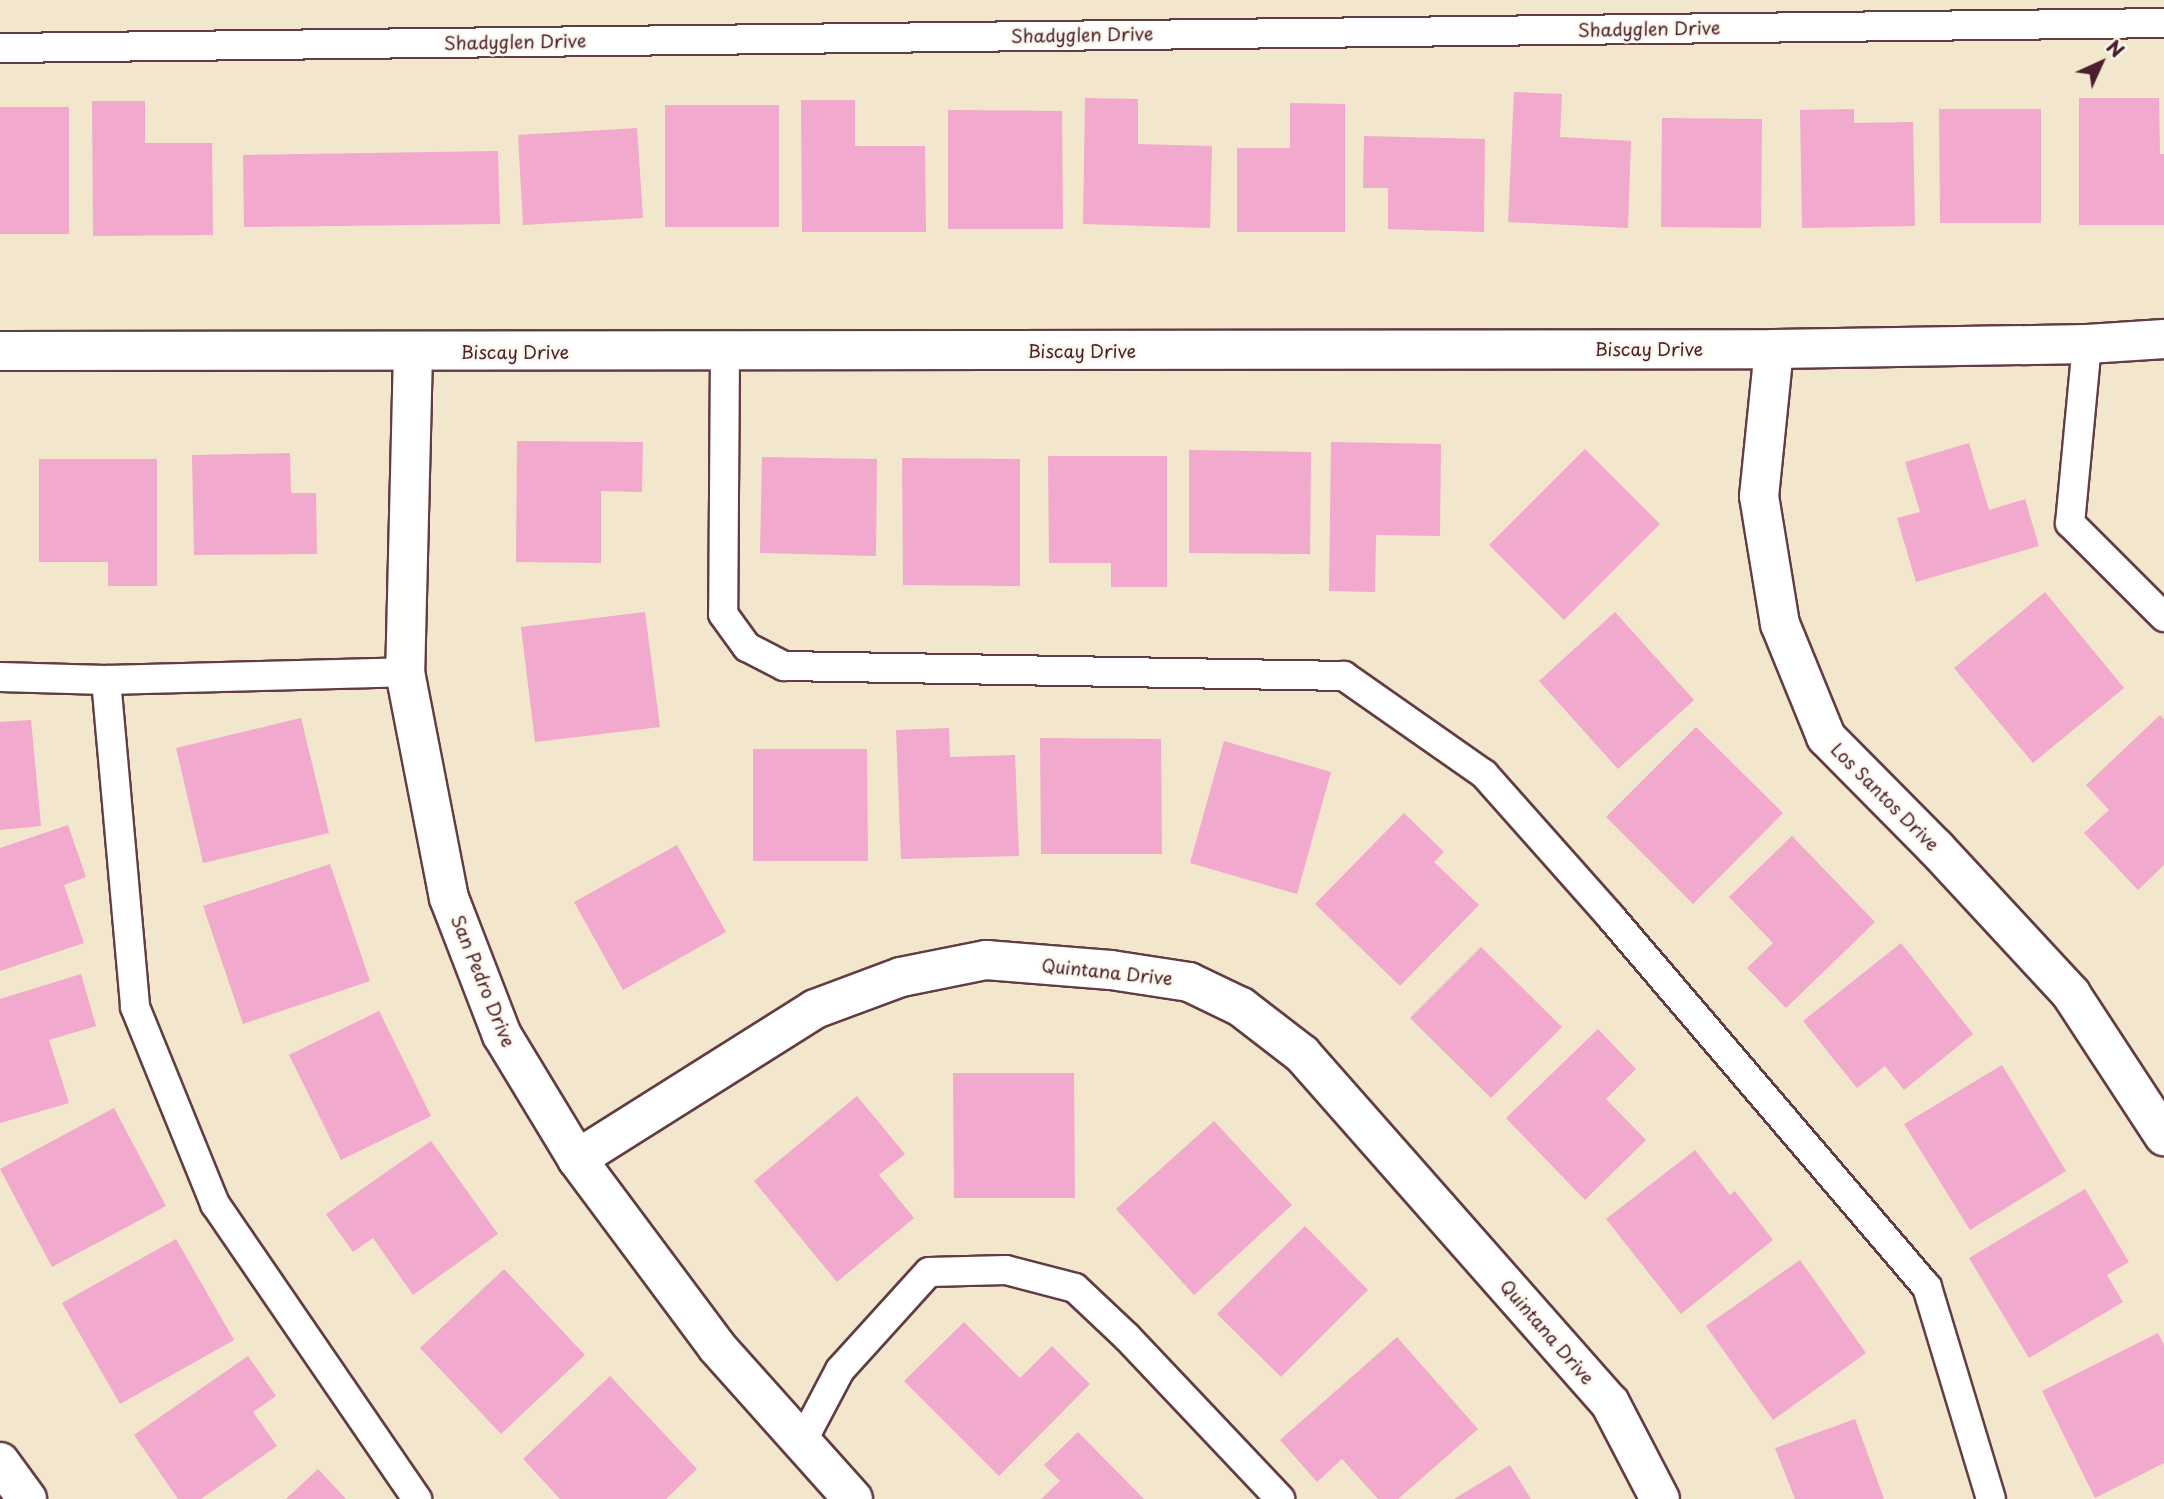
<!DOCTYPE html>
<html>
<head>
<meta charset="utf-8">
<style>
	body { margin:0 }
	#map { position:relative; width:2164px; height:1499px; overflow:hidden; background:#f2e6cc; font-family:"Playpen Sans",sans-serif }
	div>[style] { position:absolute }
	.building>* { inset:0; background:#f2a9ce }
	.roads { filter:drop-shadow(2px 0 #633d43) drop-shadow(-2px 0 #633d43) drop-shadow(0 2px #633d43) drop-shadow(0 -2px #633d43) }
	.service>* { height:28px; margin:-14px; padding:0 14px; transform-origin:14px; border-radius:14px; background:#fff }
	.minor>* { height:38px; margin:-19px; padding:0 19px; transform-origin:19px; border-radius:19px; background:#fff }
	span { translate:-50% -50%; white-space:nowrap; text-align:center; line-height:1.15; -webkit-text-stroke:5px #fbf7ec; paint-order:stroke }
	.street-label { font-size:18px; color:#4a1f2b }
	.north { position:absolute; left:2066px; top:28px; width:70px; height:70px; -webkit-text-stroke:5px #fbf7ec; paint-order:stroke; rotate:45deg; font-size:19px; font-weight:700; line-height:28px; text-align:center; color:#4a1f2b }
	.north::after { content:''; display:block; margin:auto; width:24px; height:32px; background:#4a1f2b; clip-path:polygon(50% 0,100% 100%,50% 72%,0 100%) }
</style>
</head>
<body>
<div id="map">
	<div class="building">
		<div style="clip-path:polygon(1514px 92px,1562px 94px,1560px 137px,1631px 141px,1628px 228px,1508px 222px)"></div>
		<div style="clip-path:polygon(1085px 98px,1138px 99px,1138px 144px,1212px 146px,1210px 228px,1083px 224px)"></div>
		<div style="clip-path:polygon(2079px 98px,2159px 98px,2160px 154px,2164px 154px,2164px 225px,2079px 225px)"></div>
		<div style="clip-path:polygon(801px 100px,855px 100px,855px 146px,925px 146px,926px 232px,802px 232px)"></div>
		<div style="clip-path:polygon(92px 101px,145px 101px,145px 143px,212px 143px,213px 235px,93px 236px)"></div>
		<div style="clip-path:polygon(1290px 103px,1345px 104px,1345px 232px,1237px 232px,1237px 148px,1290px 148px)"></div>
		<div style="clip-path:polygon(665px 105px,779px 105px,779px 227px,665px 227px)"></div>
		<div style="clip-path:polygon(0 107px,69px 107px,69px 234px,0 234px)"></div>
		<div style="clip-path:polygon(1854px 109px,1854px 123px,1913px 122px,1915px 226px,1802px 228px,1800px 110px)"></div>
		<div style="clip-path:polygon(1939px 109px,2041px 109px,2041px 223px,1940px 223px)"></div>
		<div style="clip-path:polygon(948px 110px,1062px 111px,1063px 229px,948px 229px)"></div>
		<div style="clip-path:polygon(1662px 118px,1762px 119px,1761px 228px,1661px 227px)"></div>
		<div style="clip-path:polygon(637px 128px,643px 218px,523px 225px,518px 135px)"></div>
		<div style="clip-path:polygon(1364px 136px,1485px 139px,1484px 232px,1388px 229px,1388px 188px,1363px 188px)"></div>
		<div style="clip-path:polygon(498px 151px,500px 224px,244px 227px,243px 155px)"></div>
		<div style="clip-path:polygon(517px 441px,643px 442px,642px 492px,601px 491px,601px 563px,516px 562px)"></div>
		<div style="clip-path:polygon(1331px 442px,1441px 444px,1440px 536px,1376px 535px,1375px 592px,1329px 591px)"></div>
		<div style="clip-path:polygon(1969px 443px,1989px 510px,2025px 499px,2039px 546px,1916px 582px,1897px 518px,1920px 512px,1905px 462px)"></div>
		<div style="clip-path:polygon(1585px 449px,1660px 524px,1564px 620px,1489px 545px)"></div>
		<div style="clip-path:polygon(1189px 450px,1311px 452px,1310px 554px,1189px 553px)"></div>
		<div style="clip-path:polygon(290px 453px,291px 493px,316px 493px,317px 554px,194px 555px,192px 455px)"></div>
		<div style="clip-path:polygon(1048px 456px,1167px 456px,1167px 587px,1111px 587px,1111px 563px,1049px 563px)"></div>
		<div style="clip-path:polygon(762px 457px,877px 459px,876px 556px,760px 553px)"></div>
		<div style="clip-path:polygon(902px 458px,1020px 459px,1020px 586px,903px 585px)"></div>
		<div style="clip-path:polygon(39px 459px,157px 459px,157px 586px,108px 586px,108px 562px,39px 562px)"></div>
		<div style="clip-path:polygon(2045px 592px,2124px 688px,2033px 763px,1954px 668px)"></div>
		<div style="clip-path:polygon(645px 612px,660px 727px,535px 742px,521px 627px)"></div>
		<div style="clip-path:polygon(1615px 612px,1694px 700px,1618px 769px,1539px 681px)"></div>
		<div style="clip-path:polygon(2160px 715px,2164px 719px,2164px 865px,2138px 890px,2084px 833px,2109px 810px,2086px 785px)"></div>
		<div style="clip-path:polygon(301px 718px,329px 833px,203px 863px,176px 748px)"></div>
		<div style="clip-path:polygon(31px 720px,41px 826px,0 830px,0 722px)"></div>
		<div style="clip-path:polygon(1696px 727px,1783px 813px,1693px 904px,1606px 817px)"></div>
		<div style="clip-path:polygon(949px 728px,950px 757px,1015px 755px,1019px 856px,901px 859px,896px 730px)"></div>
		<div style="clip-path:polygon(1040px 738px,1161px 739px,1162px 854px,1041px 854px)"></div>
		<div style="clip-path:polygon(1224px 741px,1331px 772px,1297px 894px,1190px 863px)"></div>
		<div style="clip-path:polygon(753px 749px,867px 749px,868px 861px,753px 861px)"></div>
		<div style="clip-path:polygon(1404px 813px,1444px 852px,1434px 862px,1479px 905px,1400px 986px,1315px 904px)"></div>
		<div style="clip-path:polygon(68px 825px,86px 877px,64px 885px,84px 943px,0 971px,0 848px)"></div>
		<div style="clip-path:polygon(1792px 836px,1875px 922px,1786px 1008px,1747px 968px,1773px 943px,1729px 897px)"></div>
		<div style="clip-path:polygon(677px 845px,726px 932px,623px 990px,574px 902px)"></div>
		<div style="clip-path:polygon(330px 864px,370px 981px,243px 1024px,203px 906px)"></div>
		<div style="clip-path:polygon(1901px 943px,1973px 1034px,1904px 1090px,1885px 1066px,1857px 1088px,1803px 1021px)"></div>
		<div style="clip-path:polygon(1481px 947px,1562px 1027px,1491px 1098px,1410px 1018px)"></div>
		<div style="clip-path:polygon(81px 974px,96px 1026px,49px 1040px,69px 1103px,0 1123px,0 999px)"></div>
		<div style="clip-path:polygon(379px 1011px,431px 1116px,341px 1160px,289px 1055px)"></div>
		<div style="clip-path:polygon(1598px 1029px,1636px 1069px,1606px 1099px,1646px 1140px,1585px 1200px,1506px 1118px)"></div>
		<div style="clip-path:polygon(2002px 1065px,2066px 1171px,1970px 1230px,1904px 1124px)"></div>
		<div style="clip-path:polygon(953px 1073px,1074px 1073px,1075px 1198px,954px 1198px)"></div>
		<div style="clip-path:polygon(857px 1096px,905px 1154px,879px 1175px,914px 1218px,837px 1282px,754px 1181px)"></div>
		<div style="clip-path:polygon(114px 1108px,166px 1206px,52px 1267px,0 1169px)"></div>
		<div style="clip-path:polygon(1214px 1121px,1292px 1205px,1194px 1295px,1116px 1209px)"></div>
		<div style="clip-path:polygon(431px 1141px,498px 1234px,413px 1295px,373px 1238px,353px 1252px,326px 1214px)"></div>
		<div style="clip-path:polygon(1695px 1150px,1730px 1195px,1735px 1191px,1773px 1240px,1681px 1314px,1606px 1219px)"></div>
		<div style="clip-path:polygon(2085px 1189px,2129px 1262px,2107px 1275px,2123px 1302px,2029px 1358px,1969px 1258px)"></div>
		<div style="clip-path:polygon(1305px 1226px,1368px 1290px,1281px 1377px,1217px 1314px)"></div>
		<div style="clip-path:polygon(176px 1239px,234px 1340px,120px 1404px,62px 1303px)"></div>
		<div style="clip-path:polygon(1800px 1260px,1866px 1353px,1773px 1420px,1706px 1326px)"></div>
		<div style="clip-path:polygon(504px 1269px,585px 1355px,501px 1434px,420px 1348px)"></div>
		<div style="clip-path:polygon(964px 1322px,1020px 1378px,1052px 1346px,1090px 1384px,999px 1476px,904px 1381px)"></div>
		<div style="clip-path:polygon(2158px 1333px,2164px 1345px,2164px 1463px,2095px 1498px,2042px 1391px)"></div>
		<div style="clip-path:polygon(1397px 1337px,1478px 1429px,1398px 1499px,1378px 1499px,1342px 1459px,1317px 1482px,1280px 1440px)"></div>
		<div style="clip-path:polygon(248px 1356px,276px 1396px,253px 1412px,277px 1446px,201px 1499px,178px 1499px,134px 1435px)"></div>
		<div style="clip-path:polygon(610px 1376px,697px 1469px,666px 1499px,560px 1499px,523px 1459px)"></div>
		<div style="clip-path:polygon(1855px 1419px,1884px 1499px,1795px 1499px,1775px 1448px)"></div>
		<div style="clip-path:polygon(1078px 1432px,1144px 1499px,1041px 1499px,1060px 1481px,1044px 1465px)"></div>
		<div style="clip-path:polygon(1510px 1465px,1531px 1499px,1454px 1499px)"></div>
		<div style="clip-path:polygon(318px 1469px,346px 1499px,286px 1499px)"></div>
	</div>
	<div class="roads">
		<div class="service">
			<div style="left:0;top:48px;width:2164px;rotate:-0.66deg"></div>
			<div style="left:2087px;top:344px;width:180px;rotate:95.4deg"></div>
			<div style="left:2070px;top:523px;width:133px;rotate:45deg"></div>
			<div style="left:725px;top:352px;width:262px;rotate:90.4deg"></div>
			<div style="left:723px;top:614px;width:41px;rotate:54deg"></div>
			<div style="left:747px;top:647px;width:42px;rotate:27.2deg"></div>
			<div style="left:784px;top:666px;width:560px;rotate:1.02deg"></div>
			<div style="left:1344px;top:676px;width:171px;rotate:35deg"></div>
			<div style="left:1484px;top:774px;width:190px;rotate:48.4deg"></div>
			<div style="left:1610px;top:916px;width:488px;rotate:49.5deg"></div>
			<div style="left:1927px;top:1287px;width:221px;rotate:73.2deg"></div>
			<div style="left:0;top:677px;width:106px;rotate:1.6deg"></div>
			<div style="left:106px;top:680px;width:299px;rotate:-1.5deg"></div>
			<div style="left:106px;top:680px;width:328px;rotate:84.9deg"></div>
			<div style="left:135px;top:1007px;width:213px;rotate:67.9deg"></div>
			<div style="left:215px;top:1204px;width:358px;rotate:55.6deg"></div>
			<div style="left:802px;top:1442px;width:81px;rotate:-62.2deg"></div>
			<div style="left:840px;top:1370px;width:132px;rotate:-47.8deg"></div>
			<div style="left:929px;top:1272px;width:77px;rotate:-1.5deg"></div>
			<div style="left:1006px;top:1270px;width:71px;rotate:14.6deg"></div>
			<div style="left:1075px;top:1288px;width:71px;rotate:43.3deg"></div>
			<div style="left:1127px;top:1337px;width:223px;rotate:46.6deg"></div>
		</div>
		<div class="minor">
			<div style="left:1774px;top:349px;width:148px;rotate:95.8deg"></div>
			<div style="left:1759px;top:496px;width:130px;rotate:80.7deg"></div>
			<div style="left:1780px;top:624px;width:122px;rotate:67.8deg"></div>
			<div style="left:1826px;top:737px;width:156px;rotate:45.3deg"></div>
			<div style="left:1936px;top:848px;width:199px;rotate:47.2deg"></div>
			<div style="left:2071px;top:994px;width:170px;rotate:56.8deg"></div>
			<div style="left:0;top:351px;width:1774px;rotate:-0.06deg"></div>
			<div style="left:1774px;top:349px;width:313px;rotate:-0.9deg"></div>
			<div style="left:2087px;top:344px;width:77px;rotate:-3.7deg"></div>
			<div style="left:413px;top:352px;width:320px;rotate:91.4deg"></div>
			<div style="left:405px;top:672px;width:230px;rotate:79deg"></div>
			<div style="left:449px;top:898px;width:147px;rotate:68.9deg"></div>
			<div style="left:502px;top:1035px;width:145px;rotate:58.8deg"></div>
			<div style="left:577px;top:1159px;width:234px;rotate:53.3deg"></div>
			<div style="left:717px;top:1347px;width:204px;rotate:48.2deg"></div>
			<div style="left:577px;top:1159px;width:281px;rotate:-32.2deg"></div>
			<div style="left:815px;top:1009px;width:92px;rotate:-20.4deg"></div>
			<div style="left:901px;top:977px;width:87px;rotate:-11.3deg"></div>
			<div style="left:986px;top:960px;width:125px;rotate:4.6deg"></div>
			<div style="left:1111px;top:970px;width:79px;rotate:8.7deg"></div>
			<div style="left:1189px;top:982px;width:58px;rotate:25.7deg"></div>
			<div style="left:1241px;top:1007px;width:77px;rotate:37.6deg"></div>
			<div style="left:1302px;top:1054px;width:465px;rotate:48.6deg"></div>
			<div style="left:1610px;top:1403px;width:108px;rotate:62.5deg"></div>
			<div style="left:0;top:1462px;width:46px;rotate:53.9deg"></div>
		</div>
	</div>
	<div class="street-label">
		<span style="left:1649px;top:29px;rotate:-1deg">Shadyglen Drive</span>
		<span style="left:1082px;top:35px;rotate:-1deg">Shadyglen Drive</span>
		<span style="left:515px;top:42px;rotate:-1deg">Shadyglen Drive</span>
		<span style="left:1649px;top:349px">Biscay Drive</span>
		<span style="left:1082px;top:351px">Biscay Drive</span>
		<span style="left:515px;top:352px">Biscay Drive</span>
		<span style="left:1885px;top:797px;rotate:45deg">Los Santos Drive</span>
		<span style="left:1107px;top:972px;rotate:6deg">Quintana Drive</span>
		<span style="left:483px;top:981px;rotate:68deg">San Pedro Drive</span>
		<span style="left:1547px;top:1332px;rotate:49deg">Quintana Drive</span>
	</div>
	<div class="north">N</div>
</div>
</body>
</html>
